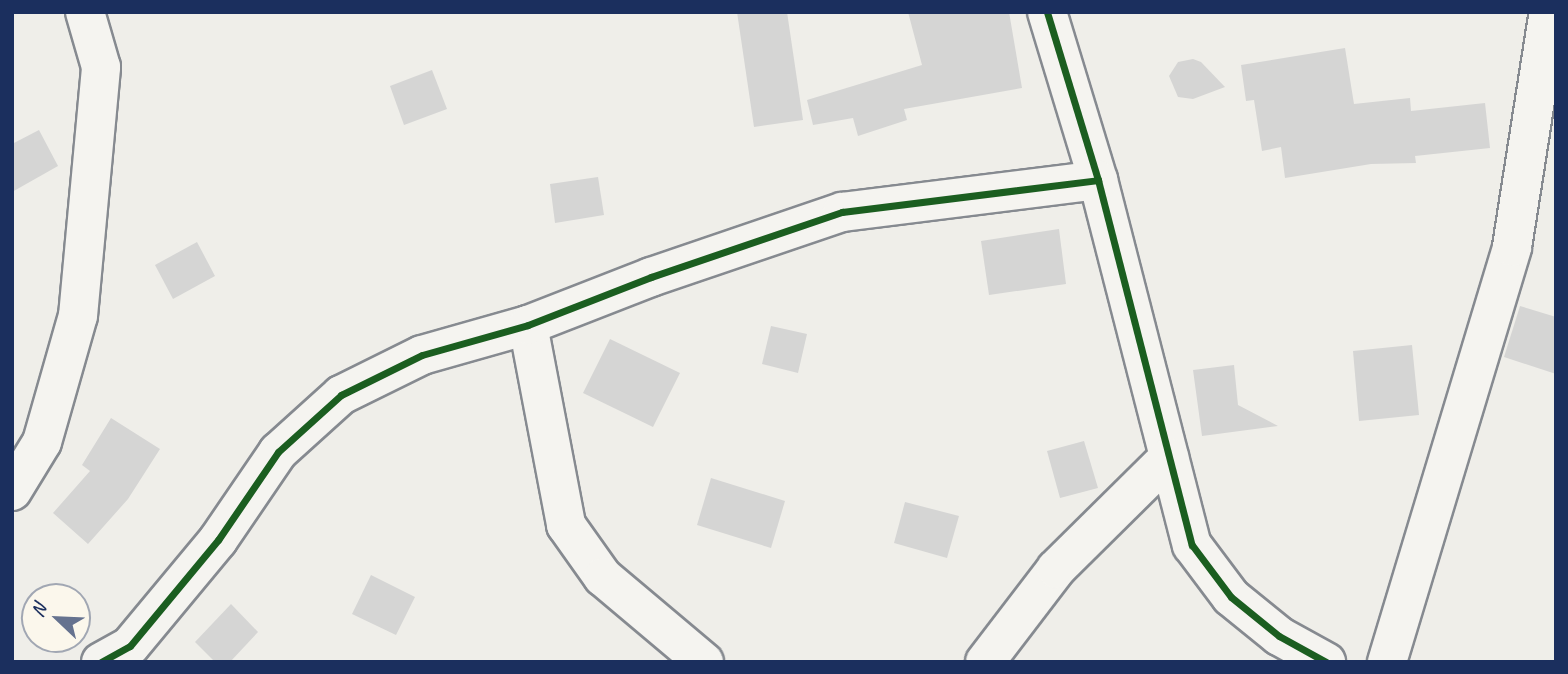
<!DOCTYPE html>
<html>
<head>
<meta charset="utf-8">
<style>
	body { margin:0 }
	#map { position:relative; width:1568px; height:674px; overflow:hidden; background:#efeee9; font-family:Caveat,sans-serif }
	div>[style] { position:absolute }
	.building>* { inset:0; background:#d5d5d4 }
	.roads { filter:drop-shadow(2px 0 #868a90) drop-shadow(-2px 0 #868a90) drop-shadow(0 2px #868a90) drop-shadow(0 -2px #868a90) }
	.minor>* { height:38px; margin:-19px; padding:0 19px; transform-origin:19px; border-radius:19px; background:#f5f4f0 }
	.cycleway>* { height:7px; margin:-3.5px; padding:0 3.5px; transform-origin:3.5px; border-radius:3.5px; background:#1b5e20 }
	span { translate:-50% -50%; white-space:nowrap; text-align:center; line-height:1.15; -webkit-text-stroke:6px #fbf7ec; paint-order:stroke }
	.frame { position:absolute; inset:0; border:14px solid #1b2f5e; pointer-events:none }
	.north { position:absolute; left:21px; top:583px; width:70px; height:70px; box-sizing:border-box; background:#fbf7ec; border:2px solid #a1a7b3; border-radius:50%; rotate:293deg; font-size:19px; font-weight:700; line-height:28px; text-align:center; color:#1b2f5e }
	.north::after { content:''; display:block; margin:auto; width:24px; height:32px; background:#65728f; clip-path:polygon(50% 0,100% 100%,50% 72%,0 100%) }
</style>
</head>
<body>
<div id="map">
	<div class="building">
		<div style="clip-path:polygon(737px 12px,787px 12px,803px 120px,754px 127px)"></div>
		<div style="clip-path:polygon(908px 12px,1009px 12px,1022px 88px,904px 109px,907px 120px,858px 136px,853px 118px,813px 125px,807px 100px,922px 65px)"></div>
		<div style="clip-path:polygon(1345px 48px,1354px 104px,1410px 98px,1411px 111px,1485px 103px,1490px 148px,1415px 156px,1416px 163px,1371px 164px,1285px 178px,1281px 147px,1262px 151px,1254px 100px,1246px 101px,1241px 65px)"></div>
		<div style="clip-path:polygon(1193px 59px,1201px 62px,1225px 87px,1193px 99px,1178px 97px,1169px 76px,1178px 62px)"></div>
		<div style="clip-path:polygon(432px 70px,447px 109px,404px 125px,390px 86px)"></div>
		<div style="clip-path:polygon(39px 130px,58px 166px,12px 192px,12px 144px)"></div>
		<div style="clip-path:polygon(598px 177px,604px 215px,555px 223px,550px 184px)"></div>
		<div style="clip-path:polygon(1059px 229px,1066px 284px,989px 295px,981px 241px)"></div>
		<div style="clip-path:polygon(197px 242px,215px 276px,173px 299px,155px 265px)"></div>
		<div style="clip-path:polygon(1520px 306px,1556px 317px,1556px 374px,1504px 357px)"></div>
		<div style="clip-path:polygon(771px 326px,807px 334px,798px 373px,762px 364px)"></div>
		<div style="clip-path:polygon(610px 339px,680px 373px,653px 427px,583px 393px)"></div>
		<div style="clip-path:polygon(1412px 345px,1419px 415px,1359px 421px,1353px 351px)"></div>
		<div style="clip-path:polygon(1234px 365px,1238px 405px,1278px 426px,1202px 436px,1193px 370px)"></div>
		<div style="clip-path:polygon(111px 418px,160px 449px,128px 499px,88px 544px,53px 513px,90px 471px,82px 465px)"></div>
		<div style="clip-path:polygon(1084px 441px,1098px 488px,1060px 498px,1047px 451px)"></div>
		<div style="clip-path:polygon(711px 478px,785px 501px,771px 548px,697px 525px)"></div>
		<div style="clip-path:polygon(905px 502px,959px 516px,947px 558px,894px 543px)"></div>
		<div style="clip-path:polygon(371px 575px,415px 597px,396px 635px,352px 614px)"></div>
		<div style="clip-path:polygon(231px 604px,258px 632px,230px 662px,215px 662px,195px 642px)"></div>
	</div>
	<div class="roads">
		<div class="minor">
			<div style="left:1047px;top:12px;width:176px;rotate:73.1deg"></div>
			<div style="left:1098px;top:180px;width:377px;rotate:75.6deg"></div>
			<div style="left:1192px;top:545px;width:65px;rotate:53.1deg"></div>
			<div style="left:1231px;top:597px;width:62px;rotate:39.1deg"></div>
			<div style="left:1279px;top:636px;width:54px;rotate:29deg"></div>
			<div style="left:528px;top:325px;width:204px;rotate:79.2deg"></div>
			<div style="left:566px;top:525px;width:64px;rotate:54.6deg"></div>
			<div style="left:603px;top:577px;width:132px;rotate:40.1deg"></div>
			<div style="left:12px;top:491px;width:57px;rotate:-58.5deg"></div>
			<div style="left:42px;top:442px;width:131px;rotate:-74.1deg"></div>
			<div style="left:78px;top:316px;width:250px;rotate:-84.7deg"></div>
			<div style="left:101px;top:67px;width:57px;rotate:-106.2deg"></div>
			<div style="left:101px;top:662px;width:33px;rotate:-29deg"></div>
			<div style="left:130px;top:646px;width:138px;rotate:-50.3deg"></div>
			<div style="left:218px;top:540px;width:107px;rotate:-55.7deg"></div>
			<div style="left:278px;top:452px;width:85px;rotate:-42.1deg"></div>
			<div style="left:341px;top:395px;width:90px;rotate:-26.3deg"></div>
			<div style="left:422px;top:355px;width:110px;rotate:-15.8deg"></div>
			<div style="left:528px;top:325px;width:132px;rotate:-21.3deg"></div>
			<div style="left:651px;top:277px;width:202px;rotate:-18.8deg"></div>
			<div style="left:842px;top:212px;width:258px;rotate:-7.1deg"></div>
			<div style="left:985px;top:662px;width:117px;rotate:-52.6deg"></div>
			<div style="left:1056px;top:569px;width:159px;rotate:-44.7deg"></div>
			<div style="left:1387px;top:662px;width:433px;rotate:-73.2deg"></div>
			<div style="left:1512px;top:247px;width:238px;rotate:-81.1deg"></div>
		</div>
	</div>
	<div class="cycleway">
		<div style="left:1047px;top:12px;width:176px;rotate:73.1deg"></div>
		<div style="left:1098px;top:180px;width:377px;rotate:75.6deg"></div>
		<div style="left:1192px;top:545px;width:65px;rotate:53.1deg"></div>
		<div style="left:1231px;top:597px;width:62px;rotate:39.1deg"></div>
		<div style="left:1279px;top:636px;width:54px;rotate:29deg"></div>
		<div style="left:101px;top:662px;width:33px;rotate:-29deg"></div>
		<div style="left:130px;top:646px;width:138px;rotate:-50.3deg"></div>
		<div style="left:218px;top:540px;width:107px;rotate:-55.7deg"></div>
		<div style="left:278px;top:452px;width:85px;rotate:-42.1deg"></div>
		<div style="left:341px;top:395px;width:90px;rotate:-26.3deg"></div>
		<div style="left:422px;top:355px;width:110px;rotate:-15.8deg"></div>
		<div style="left:528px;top:325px;width:132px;rotate:-21.3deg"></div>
		<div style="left:651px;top:277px;width:202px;rotate:-18.8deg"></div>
		<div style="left:842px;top:212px;width:258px;rotate:-7.1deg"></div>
	</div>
	<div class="frame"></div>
	<div class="north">N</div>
</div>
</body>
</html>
